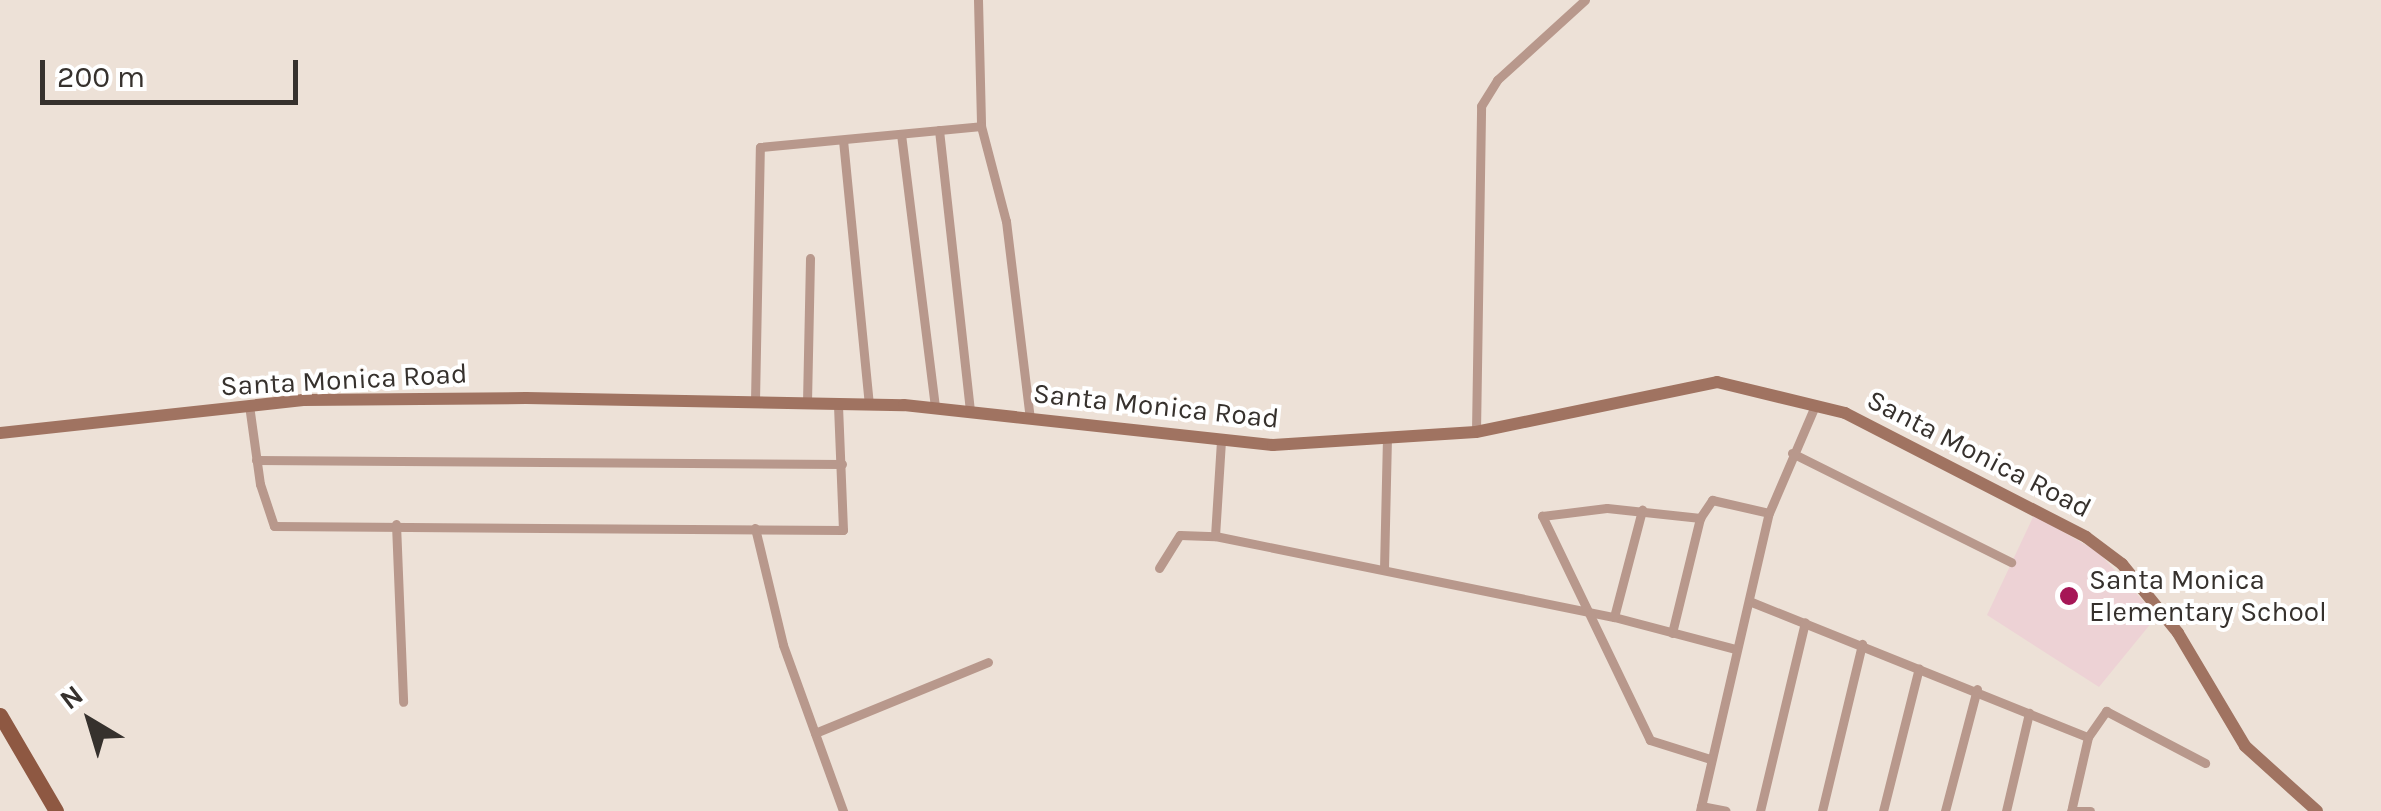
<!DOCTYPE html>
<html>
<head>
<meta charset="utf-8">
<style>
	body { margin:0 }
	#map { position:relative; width:2381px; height:811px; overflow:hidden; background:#ede1d7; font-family:Karla,sans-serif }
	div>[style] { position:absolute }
	.education>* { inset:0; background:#edd2d5 }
	.street>* { height:9px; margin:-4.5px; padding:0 4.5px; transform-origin:4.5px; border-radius:4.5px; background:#b8988c }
	.secondary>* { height:12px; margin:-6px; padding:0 6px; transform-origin:6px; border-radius:6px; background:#a07361 }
	.primary>* { height:15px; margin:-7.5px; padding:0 7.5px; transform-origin:7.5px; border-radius:7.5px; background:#8e5842 }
	.dots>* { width:28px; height:28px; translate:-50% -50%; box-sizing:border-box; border:5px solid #fff; border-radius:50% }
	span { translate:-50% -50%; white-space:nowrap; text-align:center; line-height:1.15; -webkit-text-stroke:8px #fff; paint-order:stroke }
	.street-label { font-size:28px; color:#36312d }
	.poi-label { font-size:28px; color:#36312d }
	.left { translate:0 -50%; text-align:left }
	.north { position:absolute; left:40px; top:671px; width:100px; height:100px; -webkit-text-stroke:8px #fff; paint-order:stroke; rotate:322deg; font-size:28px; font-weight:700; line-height:40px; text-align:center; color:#36312d }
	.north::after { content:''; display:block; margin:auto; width:35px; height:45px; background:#36312d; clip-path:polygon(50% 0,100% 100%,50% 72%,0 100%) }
	.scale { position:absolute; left:40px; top:60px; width:258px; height:45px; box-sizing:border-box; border:5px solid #36312d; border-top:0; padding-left:12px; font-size:30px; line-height:35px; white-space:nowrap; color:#36312d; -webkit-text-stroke:8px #fff; paint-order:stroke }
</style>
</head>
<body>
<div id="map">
	<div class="education">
		<div style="clip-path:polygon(2034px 515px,2098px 552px,2157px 616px,2099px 687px,1987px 615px)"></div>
	</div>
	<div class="street">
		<div style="left:978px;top:0;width:126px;rotate:88.6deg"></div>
		<div style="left:981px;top:126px;width:98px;rotate:75.3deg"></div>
		<div style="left:1006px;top:221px;width:198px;rotate:83.1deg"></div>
		<div style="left:939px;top:130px;width:283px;rotate:83.7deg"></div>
		<div style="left:901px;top:134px;width:275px;rotate:82.9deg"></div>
		<div style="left:843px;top:140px;width:265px;rotate:84.4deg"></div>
		<div style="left:755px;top:401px;width:254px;rotate:-88.9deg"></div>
		<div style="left:760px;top:147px;width:222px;rotate:-5.4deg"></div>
		<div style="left:807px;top:402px;width:144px;rotate:-88.8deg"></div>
		<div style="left:249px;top:405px;width:80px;rotate:82.1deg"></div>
		<div style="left:260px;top:484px;width:44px;rotate:71.6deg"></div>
		<div style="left:274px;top:526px;width:569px;rotate:0.4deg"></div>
		<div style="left:843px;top:530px;width:127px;rotate:-92.3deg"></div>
		<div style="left:1476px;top:432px;width:326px;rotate:-89.1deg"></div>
		<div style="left:1481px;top:106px;width:31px;rotate:-58deg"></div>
		<div style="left:1497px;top:80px;width:119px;rotate:-42.3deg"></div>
		<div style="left:1792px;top:453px;width:245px;rotate:26.5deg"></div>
		<div style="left:256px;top:460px;width:586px;rotate:0.39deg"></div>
		<div style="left:396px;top:524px;width:178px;rotate:87.7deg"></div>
		<div style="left:755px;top:528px;width:120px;rotate:76.5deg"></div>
		<div style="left:783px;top:645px;width:177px;rotate:70.1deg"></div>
		<div style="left:1215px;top:536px;width:96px;rotate:-86.4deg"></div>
		<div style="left:1159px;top:568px;width:39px;rotate:-58deg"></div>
		<div style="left:1180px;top:535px;width:35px;rotate:2deg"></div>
		<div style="left:1215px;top:536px;width:407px;rotate:11.5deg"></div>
		<div style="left:1614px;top:617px;width:125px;rotate:14.8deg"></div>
		<div style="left:1384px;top:569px;width:129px;rotate:-88.7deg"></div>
		<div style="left:1749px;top:601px;width:365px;rotate:21.9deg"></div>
		<div style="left:1614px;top:617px;width:111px;rotate:-75.3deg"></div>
		<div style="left:1672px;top:633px;width:118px;rotate:-76.3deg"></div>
		<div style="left:815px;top:733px;width:187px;rotate:-22.3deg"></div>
		<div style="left:1707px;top:758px;width:60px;rotate:-162.5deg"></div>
		<div style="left:1650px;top:740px;width:249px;rotate:-115.7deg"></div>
		<div style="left:1542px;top:516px;width:65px;rotate:-7deg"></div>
		<div style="left:1607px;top:508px;width:94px;rotate:6.1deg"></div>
		<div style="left:1700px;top:518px;width:22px;rotate:-56deg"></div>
		<div style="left:1712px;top:500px;width:58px;rotate:12.8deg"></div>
		<div style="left:1701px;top:806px;width:25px;rotate:11deg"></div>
		<div style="left:2072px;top:807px;width:72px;rotate:-77.1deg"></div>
		<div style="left:2088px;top:737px;width:32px;rotate:-55deg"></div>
		<div style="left:2106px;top:711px;width:112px;rotate:27.7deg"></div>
		<div style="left:1700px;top:811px;width:306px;rotate:-77deg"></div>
		<div style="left:1769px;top:513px;width:114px;rotate:-66.8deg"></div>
		<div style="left:1760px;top:811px;width:194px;rotate:-76.6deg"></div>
		<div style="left:1822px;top:811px;width:172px;rotate:-76.5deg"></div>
		<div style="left:1883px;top:811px;width:147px;rotate:-75.9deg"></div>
		<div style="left:1945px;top:811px;width:126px;rotate:-75.3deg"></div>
		<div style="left:2006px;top:811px;width:101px;rotate:-76.8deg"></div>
		<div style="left:2071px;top:811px;width:19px"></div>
	</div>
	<div class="secondary">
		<div style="left:0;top:433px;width:305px;rotate:-6.2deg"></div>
		<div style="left:303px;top:400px;width:223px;rotate:-0.5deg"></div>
		<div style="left:526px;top:398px;width:378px;rotate:1.1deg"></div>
		<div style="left:904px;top:405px;width:371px;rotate:6.2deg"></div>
		<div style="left:1273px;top:445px;width:203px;rotate:-3.7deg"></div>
		<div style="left:1476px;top:432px;width:246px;rotate:-11.7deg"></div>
		<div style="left:1717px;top:382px;width:132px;rotate:13.6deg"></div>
		<div style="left:1845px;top:413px;width:271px;rotate:27.2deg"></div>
		<div style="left:2086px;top:537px;width:45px;rotate:36.9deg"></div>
		<div style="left:2122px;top:564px;width:89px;rotate:50.9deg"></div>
		<div style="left:2178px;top:633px;width:131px;rotate:59.3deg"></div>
		<div style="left:2245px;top:746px;width:97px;rotate:42.1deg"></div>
	</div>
	<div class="primary">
		<div style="left:0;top:715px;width:111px;rotate:59.7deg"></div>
	</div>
	<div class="dots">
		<div style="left:2069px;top:596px;background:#a61656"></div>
	</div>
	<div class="street-label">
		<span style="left:344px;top:380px;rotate:-3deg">Santa Monica Road</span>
		<span style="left:1156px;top:406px;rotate:6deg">Santa Monica Road</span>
		<span style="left:1979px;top:454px;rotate:27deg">Santa Monica Road</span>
	</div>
	<div class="poi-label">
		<span class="left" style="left:2089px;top:596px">Santa Monica<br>Elementary School</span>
	</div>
	<div class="north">N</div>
	<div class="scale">200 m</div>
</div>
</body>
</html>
